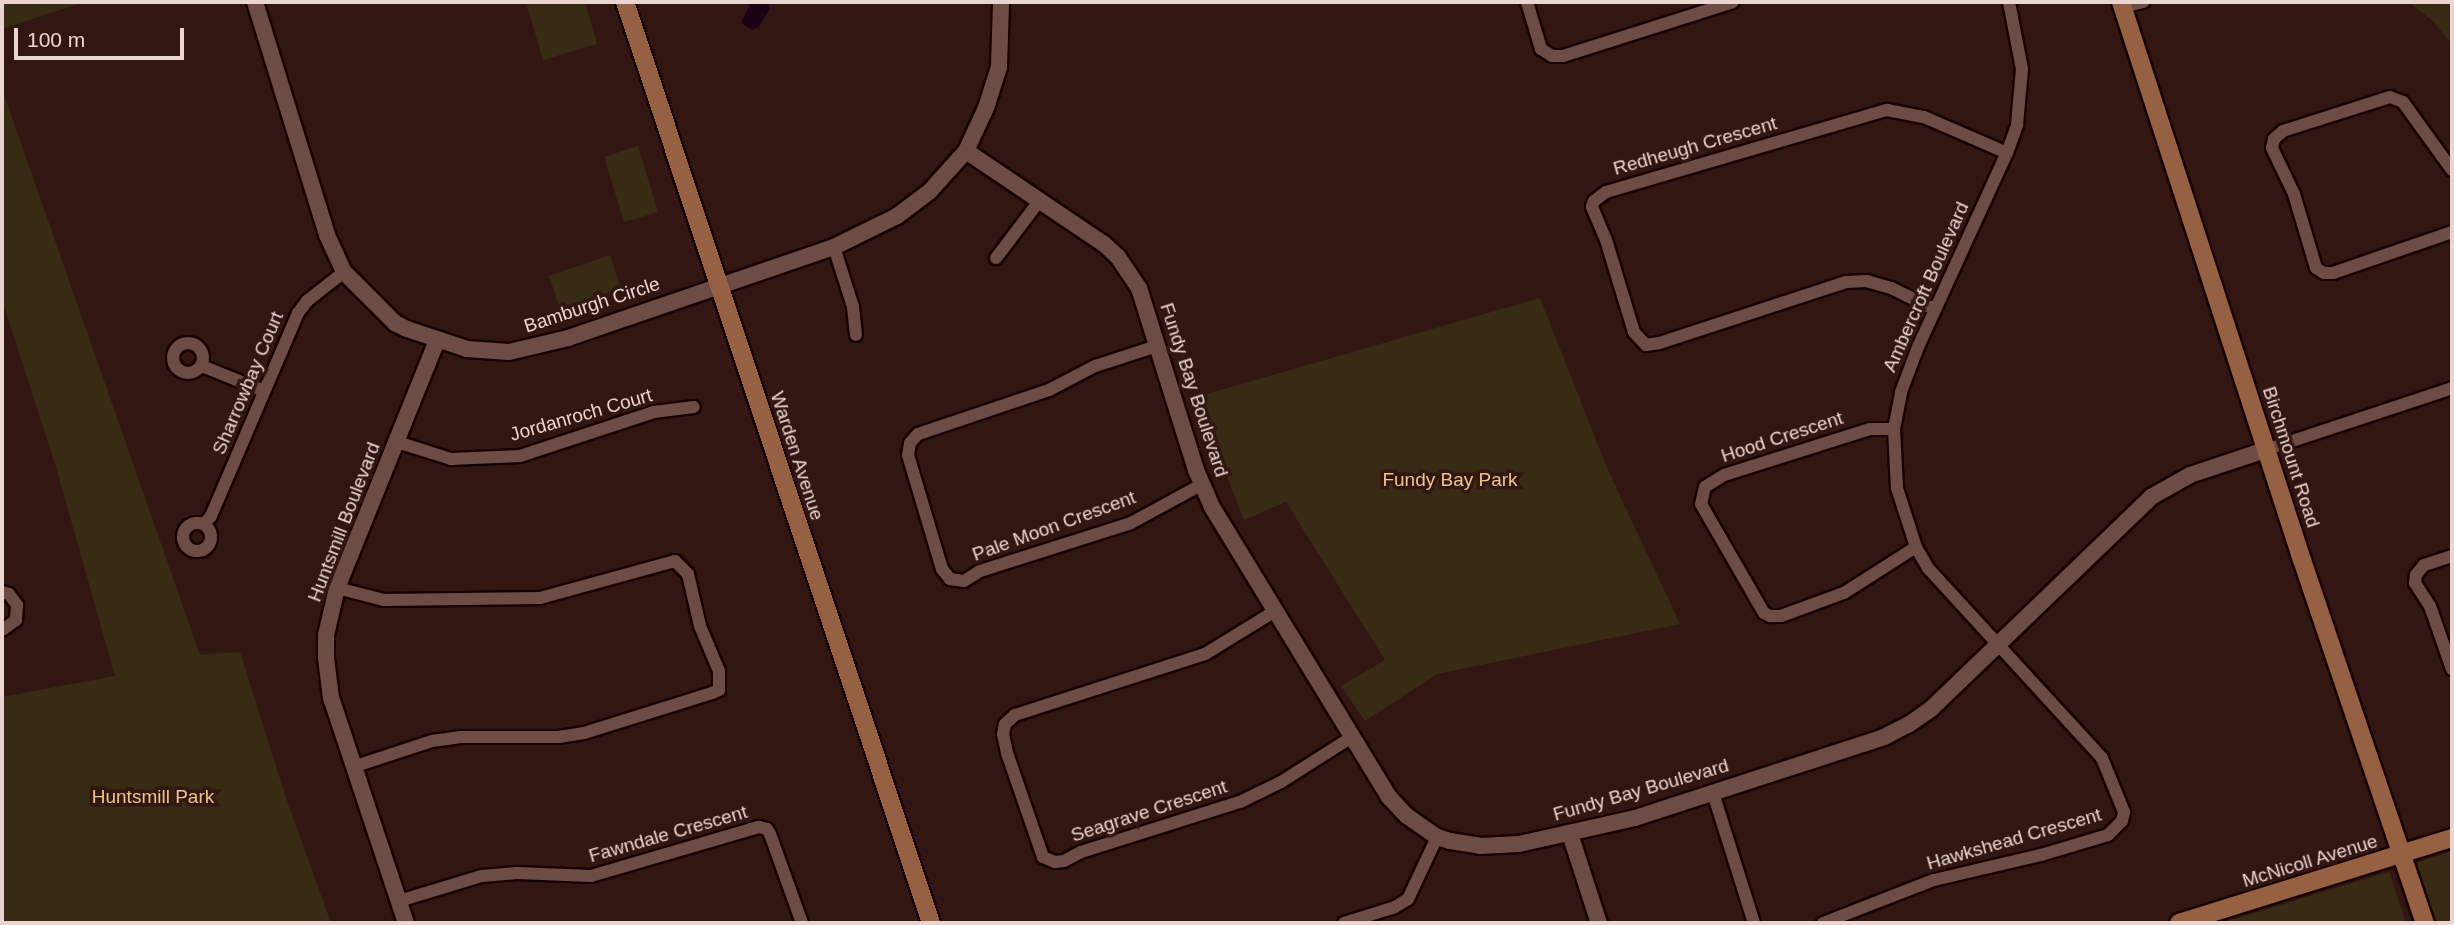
<!DOCTYPE html>
<html>
<head>
<meta charset="utf-8">
<style>
	body { margin:0 }
	#map { position:relative; width:2454px; height:925px; overflow:hidden; background:#321611; font-family:Helvetica,sans-serif }
	div>[style] { position:absolute }
	.green>* { inset:0; background:#382b14 }
	.water>* { inset:0; background:#1b0113 }
	.roads { filter:drop-shadow(2px 0 #180201) drop-shadow(-2px 0 #180201) drop-shadow(0 2px #180201) drop-shadow(0 -2px #180201) }
	.minor>* { height:12px; margin:-6px; padding:0 6px; transform-origin:6px; border-radius:6px; background:#6e4c46 }
	.minor>.ring { margin:-6px; padding:0; box-sizing:content-box; background:none; border:12px solid #6e4c46; border-radius:50% }
	.tertiary>* { height:16px; margin:-8px; padding:0 8px; transform-origin:8px; border-radius:8px; background:#6e4c46 }
	.secondary>* { height:18px; margin:-9px; padding:0 9px; transform-origin:9px; border-radius:9px; background:#966043 }
	span { translate:-50% -50%; white-space:nowrap; text-align:center; line-height:1.15; -webkit-text-stroke:7px #321611; paint-order:stroke }
	.street-label { font-size:19px; color:#ead5d1 }
	.park-label { font-size:19px; color:#ecc686 }
	.frame { position:absolute; inset:0; border:4px solid #ead5d1; pointer-events:none }
	.scale { position:absolute; left:14px; top:28px; width:170px; height:32px; box-sizing:border-box; border:4px solid #ead5d1; border-top:0; padding-left:9px; font-size:21px; line-height:24px; white-space:nowrap; color:#ead5d1; -webkit-text-stroke:5px #321611; paint-order:stroke }
</style>
</head>
<body>
<div id="map">
	<div class="green">
		<div style="clip-path:polygon(2px 2px,84px 2px,2px 29px)"></div>
		<div style="clip-path:polygon(526px 2px,585px 2px,597px 44px,543px 60px)"></div>
		<div style="clip-path:polygon(2408px 2px,2452px 2px,2452px 44px,2433px 21px)"></div>
		<div style="clip-path:polygon(2px 89px,200px 655px,240px 652px,286px 798px,331px 923px,2px 923px,2px 697px,115px 676px,56px 467px,2px 300px)"></div>
		<div style="clip-path:polygon(638px 146px,658px 212px,624px 222px,604px 157px)"></div>
		<div style="clip-path:polygon(610px 255px,621px 288px,560px 308px,549px 276px)"></div>
		<div style="clip-path:polygon(1540px 298px,1607px 468px,1680px 624px,1437px 674px,1365px 721px,1341px 686px,1385px 660px,1286px 502px,1244px 520px,1196px 397px)"></div>
		<div style="clip-path:polygon(2452px 851px,2452px 923px,2431px 923px,2410px 865px)"></div>
		<div style="clip-path:polygon(2389px 872px,2406px 923px,2221px 923px)"></div>
	</div>
	<div class="water">
		<div style="clip-path:polygon(751px 2px,768px 2px,770px 8px,759px 27px,752px 30px,741px 23px)"></div>
	</div>
	<div class="roads">
		<div class="minor">
			<div style="left:1527px;top:2px;width:49px;rotate:73.4deg"></div>
			<div style="left:1541px;top:49px;width:13px;rotate:32deg"></div>
			<div style="left:1552px;top:56px;width:11px"></div>
			<div style="left:1563px;top:56px;width:178px;rotate:-17.6deg"></div>
			<div style="left:2123px;top:7px;width:21px;rotate:-14deg"></div>
			<div style="left:2452px;top:170px;width:84px;rotate:-125.8deg"></div>
			<div style="left:2403px;top:102px;width:14px;rotate:-159deg"></div>
			<div style="left:2390px;top:97px;width:112px;rotate:162.4deg"></div>
			<div style="left:2283px;top:131px;width:12px;rotate:138deg"></div>
			<div style="left:2274px;top:139px;width:9px;rotate:103deg"></div>
			<div style="left:2272px;top:148px;width:51px;rotate:64.4deg"></div>
			<div style="left:2294px;top:194px;width:77px;rotate:73.4deg"></div>
			<div style="left:2316px;top:268px;width:9px;rotate:32deg"></div>
			<div style="left:2324px;top:273px;width:9px"></div>
			<div style="left:2333px;top:273px;width:126px;rotate:-19deg"></div>
			<div style="left:834px;top:247px;width:63px;rotate:72.4deg"></div>
			<div style="left:853px;top:307px;width:28px;rotate:84deg"></div>
			<div style="left:996px;top:258px;width:73px;rotate:-52.8deg"></div>
			<div style="left:1934px;top:309px;width:48px;rotate:-154deg"></div>
			<div style="left:1891px;top:288px;width:25px;rotate:-164deg"></div>
			<div style="left:1867px;top:281px;width:21px;rotate:177deg"></div>
			<div style="left:1846px;top:282px;width:197px;rotate:161.9deg"></div>
			<div style="left:1659px;top:343px;width:13px;rotate:171deg"></div>
			<div style="left:1646px;top:345px;width:18px;rotate:-133deg"></div>
			<div style="left:1634px;top:332px;width:96px;rotate:-106.9deg"></div>
			<div style="left:1606px;top:240px;width:36px;rotate:-113deg"></div>
			<div style="left:1592px;top:207px;width:6px;rotate:-72deg"></div>
			<div style="left:1594px;top:201px;width:15px;rotate:-37deg"></div>
			<div style="left:1606px;top:192px;width:293px;rotate:-16.3deg"></div>
			<div style="left:1887px;top:110px;width:38px;rotate:11deg"></div>
			<div style="left:1924px;top:117px;width:90px;rotate:23.4deg"></div>
			<div class="ring" style="left:173px;top:343px;width:18px;height:18px"></div>
			<div style="left:1157px;top:346px;width:65px;rotate:162.1deg"></div>
			<div style="left:1095px;top:366px;width:52px;rotate:152.4deg"></div>
			<div style="left:1049px;top:390px;width:138px;rotate:161.4deg"></div>
			<div style="left:918px;top:434px;width:12px;rotate:132deg"></div>
			<div style="left:910px;top:443px;width:12px;rotate:99deg"></div>
			<div style="left:908px;top:455px;width:119px;rotate:73.4deg"></div>
			<div style="left:942px;top:569px;width:13px;rotate:51deg"></div>
			<div style="left:950px;top:579px;width:14px;rotate:8deg"></div>
			<div style="left:964px;top:581px;width:19px;rotate:-32deg"></div>
			<div style="left:980px;top:571px;width:158px;rotate:-17.6deg"></div>
			<div style="left:1131px;top:523px;width:80px;rotate:-28.5deg"></div>
			<div style="left:202px;top:366px;width:67px;rotate:22deg"></div>
			<div style="left:1894px;top:429px;width:24px;rotate:180deg"></div>
			<div style="left:1870px;top:429px;width:153px;rotate:162.5deg"></div>
			<div style="left:1724px;top:475px;width:22px;rotate:148deg"></div>
			<div style="left:1705px;top:487px;width:17px;rotate:103deg"></div>
			<div style="left:1701px;top:504px;width:126px;rotate:60deg"></div>
			<div style="left:1764px;top:613px;width:7px;rotate:27deg"></div>
			<div style="left:1770px;top:616px;width:11px"></div>
			<div style="left:1781px;top:616px;width:67px;rotate:-20.1deg"></div>
			<div style="left:1844px;top:593px;width:85px;rotate:-32.6deg"></div>
			<div style="left:397px;top:442px;width:57px;rotate:17.5deg"></div>
			<div style="left:451px;top:459px;width:69px;rotate:-2.5deg"></div>
			<div style="left:520px;top:456px;width:141px;rotate:-18.2deg"></div>
			<div style="left:654px;top:412px;width:40px;rotate:-7.1deg"></div>
			<div style="left:2268px;top:449px;width:194px;rotate:-18.3deg"></div>
			<div class="ring" style="left:183px;top:523px;width:16px;height:16px"></div>
			<div style="left:205px;top:523px;width:9px;rotate:-49deg"></div>
			<div style="left:211px;top:516px;width:221px;rotate:-66.8deg"></div>
			<div style="left:298px;top:313px;width:15px;rotate:-53deg"></div>
			<div style="left:307px;top:301px;width:47px;rotate:-38.1deg"></div>
			<div style="left:2452px;top:556px;width:29px;rotate:162deg"></div>
			<div style="left:2424px;top:565px;width:13px;rotate:129deg"></div>
			<div style="left:2416px;top:575px;width:8px;rotate:97deg"></div>
			<div style="left:2415px;top:583px;width:27px;rotate:57deg"></div>
			<div style="left:2430px;top:606px;width:67px;rotate:70.8deg"></div>
			<div style="left:337px;top:588px;width:49px;rotate:14.3deg"></div>
			<div style="left:384px;top:600px;width:156px;rotate:-0.7deg"></div>
			<div style="left:540px;top:598px;width:140px;rotate:-15.3deg"></div>
			<div style="left:675px;top:561px;width:18px;rotate:45deg"></div>
			<div style="left:688px;top:574px;width:53px;rotate:77deg"></div>
			<div style="left:700px;top:626px;width:49px;rotate:67.1deg"></div>
			<div style="left:719px;top:671px;width:19px;rotate:90deg"></div>
			<div style="left:719px;top:690px;width:8px;rotate:157deg"></div>
			<div style="left:712px;top:693px;width:134px;rotate:162.6deg"></div>
			<div style="left:584px;top:733px;width:24px;rotate:171deg"></div>
			<div style="left:560px;top:737px;width:99px;rotate:180deg"></div>
			<div style="left:461px;top:737px;width:29px;rotate:172deg"></div>
			<div style="left:432px;top:741px;width:83px;rotate:161.8deg"></div>
			<div style="left:2px;top:592px;width:7px;rotate:16deg"></div>
			<div style="left:9px;top:594px;width:14px;rotate:54deg"></div>
			<div style="left:17px;top:605px;width:15px;rotate:94deg"></div>
			<div style="left:16px;top:620px;width:17px;rotate:144deg"></div>
			<div style="left:1275px;top:611px;width:82px;rotate:148.4deg"></div>
			<div style="left:1205px;top:654px;width:200px;rotate:162.2deg"></div>
			<div style="left:1015px;top:715px;width:13px;rotate:138deg"></div>
			<div style="left:1005px;top:724px;width:10px;rotate:101deg"></div>
			<div style="left:1003px;top:734px;width:19px;rotate:78deg"></div>
			<div style="left:1007px;top:753px;width:110px;rotate:70.9deg"></div>
			<div style="left:1043px;top:857px;width:13px;rotate:23deg"></div>
			<div style="left:1055px;top:862px;width:9px;rotate:-6deg"></div>
			<div style="left:1064px;top:861px;width:19px;rotate:-28deg"></div>
			<div style="left:1081px;top:852px;width:167px;rotate:-17.5deg"></div>
			<div style="left:1240px;top:802px;width:46px;rotate:-26deg"></div>
			<div style="left:1281px;top:782px;width:84px;rotate:-32.4deg"></div>
			<div style="left:1713px;top:793px;width:136px;rotate:72.5deg"></div>
			<div style="left:399px;top:901px;width:87px;rotate:-16.8deg"></div>
			<div style="left:482px;top:876px;width:35px;rotate:-5deg"></div>
			<div style="left:517px;top:873px;width:74px;rotate:2.3deg"></div>
			<div style="left:591px;top:876px;width:175px;rotate:-16.3deg"></div>
			<div style="left:759px;top:827px;width:8px;rotate:14deg"></div>
			<div style="left:767px;top:829px;width:6px;rotate:59deg"></div>
			<div style="left:770px;top:834px;width:95px;rotate:70.2deg"></div>
			<div style="left:1344px;top:923px;width:53px;rotate:-17.4deg"></div>
			<div style="left:1395px;top:907px;width:15px;rotate:-32deg"></div>
			<div style="left:1408px;top:899px;width:68px;rotate:-64.9deg"></div>
			<div style="left:1823px;top:923px;width:119px;rotate:-21.2deg"></div>
			<div style="left:1934px;top:880px;width:110px;rotate:-13.2deg"></div>
			<div style="left:2041px;top:855px;width:70px;rotate:-16.6deg"></div>
			<div style="left:2108px;top:835px;width:20px;rotate:-45deg"></div>
			<div style="left:2122px;top:821px;width:9px;rotate:-77deg"></div>
			<div style="left:2124px;top:812px;width:58px;rotate:-112.2deg"></div>
			<div style="left:2102px;top:758px;width:258px;rotate:-132.5deg"></div>
			<div style="left:1928px;top:568px;width:24px;rotate:-120deg"></div>
			<div style="left:1916px;top:547px;width:62px;rotate:-107.9deg"></div>
			<div style="left:1897px;top:488px;width:59px;rotate:-92.9deg"></div>
			<div style="left:1894px;top:429px;width:38px;rotate:-79deg"></div>
			<div style="left:1901px;top:392px;width:48px;rotate:-69.3deg"></div>
			<div style="left:1918px;top:347px;width:213px;rotate:-65.4deg"></div>
			<div style="left:2007px;top:153px;width:30px;rotate:-70deg"></div>
			<div style="left:2017px;top:125px;width:56px;rotate:-84.9deg"></div>
			<div style="left:2022px;top:69px;width:68px;rotate:-101deg"></div>
		</div>
		<div class="tertiary">
			<div style="left:255px;top:2px;width:244px;rotate:72.8deg"></div>
			<div style="left:327px;top:235px;width:41px;rotate:65.3deg"></div>
			<div style="left:344px;top:272px;width:72px;rotate:45deg"></div>
			<div style="left:395px;top:323px;width:13px;rotate:27deg"></div>
			<div style="left:407px;top:329px;width:63px;rotate:18.4deg"></div>
			<div style="left:467px;top:349px;width:42px;rotate:4.1deg"></div>
			<div style="left:509px;top:352px;width:61px;rotate:-13.3deg"></div>
			<div style="left:568px;top:338px;width:281px;rotate:-18.9deg"></div>
			<div style="left:834px;top:247px;width:70px;rotate:-26.2deg"></div>
			<div style="left:897px;top:216px;width:41px;rotate:-37.1deg"></div>
			<div style="left:930px;top:191px;width:54px;rotate:-48deg"></div>
			<div style="left:966px;top:151px;width:47px;rotate:-65.1deg"></div>
			<div style="left:986px;top:108px;width:43px;rotate:-72.4deg"></div>
			<div style="left:999px;top:67px;width:65px;rotate:-88.2deg"></div>
			<div style="left:966px;top:151px;width:166px;rotate:34deg"></div>
			<div style="left:1104px;top:244px;width:19px;rotate:43deg"></div>
			<div style="left:1118px;top:257px;width:37px;rotate:56deg"></div>
			<div style="left:1139px;top:288px;width:191px;rotate:72.6deg"></div>
			<div style="left:1196px;top:470px;width:40px;rotate:66.6deg"></div>
			<div style="left:1212px;top:507px;width:340px;rotate:58.6deg"></div>
			<div style="left:1389px;top:797px;width:26px;rotate:47deg"></div>
			<div style="left:1407px;top:816px;width:37px;rotate:35deg"></div>
			<div style="left:1437px;top:837px;width:14px;rotate:17deg"></div>
			<div style="left:1450px;top:841px;width:30px;rotate:9deg"></div>
			<div style="left:1480px;top:846px;width:39px;rotate:-3deg"></div>
			<div style="left:1519px;top:844px;width:119px;rotate:-12.6deg"></div>
			<div style="left:1635px;top:818px;width:262px;rotate:-18deg"></div>
			<div style="left:1884px;top:737px;width:27px;rotate:-27deg"></div>
			<div style="left:1908px;top:725px;width:29px;rotate:-35deg"></div>
			<div style="left:1932px;top:708px;width:304px;rotate:-43.9deg"></div>
			<div style="left:2151px;top:497px;width:45px;rotate:-29.4deg"></div>
			<div style="left:2190px;top:475px;width:82px;rotate:-18.4deg"></div>
			<div style="left:1570px;top:834px;width:94px;rotate:72deg"></div>
			<div style="left:406px;top:923px;width:237px;rotate:-108.4deg"></div>
			<div style="left:331px;top:698px;width:40px;rotate:-97.1deg"></div>
			<div style="left:326px;top:658px;width:23px;rotate:-90deg"></div>
			<div style="left:326px;top:635px;width:48px;rotate:-76.8deg"></div>
			<div style="left:337px;top:588px;width:266px;rotate:-68deg"></div>
		</div>
		<div class="secondary">
			<div style="left:625px;top:2px;width:971px;rotate:71.62deg"></div>
			<div style="left:2121px;top:2px;width:587px;rotate:72.03deg"></div>
			<div style="left:2302px;top:560px;width:383px;rotate:71.3deg"></div>
			<div style="left:2179px;top:923px;width:286px;rotate:-17.3deg"></div>
		</div>
	</div>
	<div class="street-label">
		<span style="left:1695px;top:146px;rotate:-16deg">Redheugh Crescent</span>
		<span style="left:1926px;top:287px;rotate:-66deg">Ambercroft Boulevard</span>
		<span style="left:592px;top:305px;rotate:-18deg">Bamburgh Circle</span>
		<span style="left:248px;top:383px;rotate:-67deg">Sharrowbay Court</span>
		<span style="left:1194px;top:390px;rotate:72deg">Fundy Bay Boulevard</span>
		<span style="left:581px;top:415px;rotate:-16deg">Jordanroch Court</span>
		<span style="left:1782px;top:437px;rotate:-18deg">Hood Crescent</span>
		<span style="left:797px;top:456px;rotate:72deg">Warden Avenue</span>
		<span style="left:2291px;top:457px;rotate:72deg">Birchmount Road</span>
		<span style="left:344px;top:522px;rotate:-69deg">Huntsmill Boulevard</span>
		<span style="left:1054px;top:526px;rotate:-20deg">Pale Moon Crescent</span>
		<span style="left:1641px;top:790px;rotate:-16deg">Fundy Bay Boulevard</span>
		<span style="left:1149px;top:811px;rotate:-18deg">Seagrave Crescent</span>
		<span style="left:668px;top:834px;rotate:-16deg">Fawndale Crescent</span>
		<span style="left:2014px;top:839px;rotate:-16deg">Hawkshead Crescent</span>
		<span style="left:2310px;top:861px;rotate:-17deg">McNicoll Avenue</span>
	</div>
	<div class="park-label">
		<span style="left:1450px;top:480px">Fundy Bay Park</span>
		<span style="left:153px;top:797px">Huntsmill Park</span>
	</div>
	<div class="frame"></div>
	<div class="scale">100 m</div>
</div>
</body>
</html>
